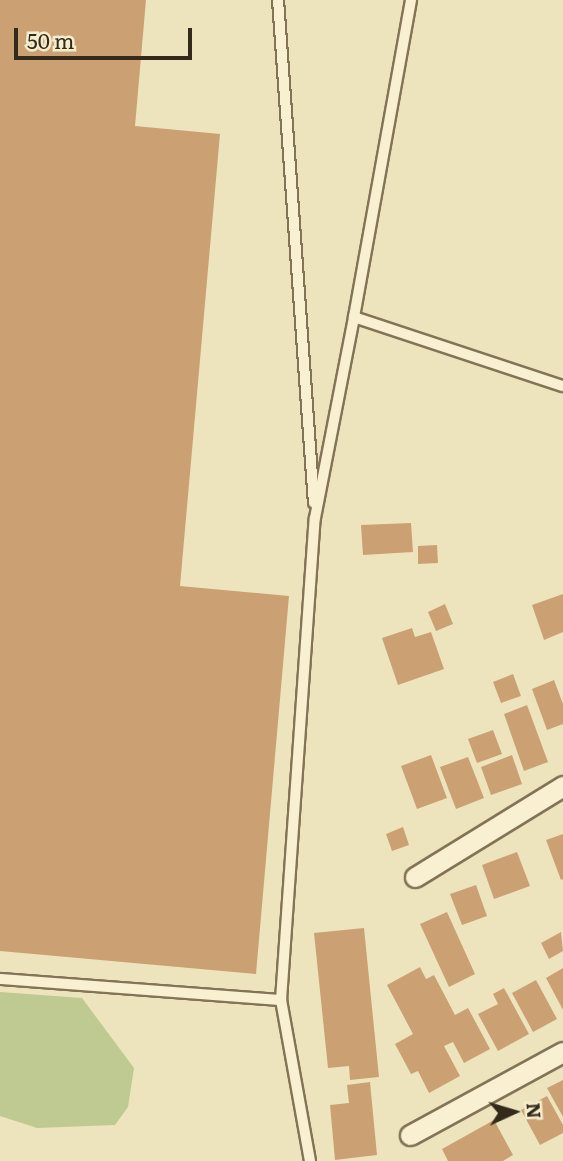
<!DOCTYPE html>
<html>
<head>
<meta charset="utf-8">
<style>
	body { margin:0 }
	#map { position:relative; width:563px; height:1161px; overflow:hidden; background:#ede4be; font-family:Literata,serif }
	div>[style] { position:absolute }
	.green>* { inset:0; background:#beca92 }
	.building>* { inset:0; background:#cba174 }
	.roads { filter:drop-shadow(2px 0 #847457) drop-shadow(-2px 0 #847457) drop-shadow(0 2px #847457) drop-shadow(0 -2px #847457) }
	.lane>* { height:10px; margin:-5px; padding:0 5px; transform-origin:5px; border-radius:5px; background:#f8f0d0 }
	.street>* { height:19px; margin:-9.5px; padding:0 9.5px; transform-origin:9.5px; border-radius:9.5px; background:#f8f0d0 }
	span { translate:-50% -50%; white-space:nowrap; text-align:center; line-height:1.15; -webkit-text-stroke:7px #f4edcd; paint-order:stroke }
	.north { position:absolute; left:479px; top:1077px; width:70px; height:70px; -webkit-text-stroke:5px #f4edcd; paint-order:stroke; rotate:86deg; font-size:19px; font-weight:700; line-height:28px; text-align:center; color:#342a1b }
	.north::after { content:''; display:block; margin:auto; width:24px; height:32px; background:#342a1b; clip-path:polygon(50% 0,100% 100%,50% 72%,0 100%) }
	.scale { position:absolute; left:14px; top:28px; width:178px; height:32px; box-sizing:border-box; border:4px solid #342a1b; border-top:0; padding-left:9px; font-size:21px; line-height:24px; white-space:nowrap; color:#342a1b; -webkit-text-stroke:5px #f4edcd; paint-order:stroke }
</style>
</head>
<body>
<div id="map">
	<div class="green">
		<div style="clip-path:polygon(0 992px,82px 998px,134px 1068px,128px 1107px,115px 1125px,37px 1128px,0 1116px)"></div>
	</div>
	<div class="building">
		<div style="clip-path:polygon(0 0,146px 0,135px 126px,220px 134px,180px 586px,289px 596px,256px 974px,0 951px)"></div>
		<div style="clip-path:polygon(411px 523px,413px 552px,363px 555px,361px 525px)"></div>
		<div style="clip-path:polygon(437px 545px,438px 563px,418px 564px,418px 546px)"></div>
		<div style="clip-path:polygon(563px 594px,563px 632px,544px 640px,532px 605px)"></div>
		<div style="clip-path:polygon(445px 604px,453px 624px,436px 631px,428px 612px)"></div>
		<div style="clip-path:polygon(412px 628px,415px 637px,431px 632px,444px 669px,398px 685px,382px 638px)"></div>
		<div style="clip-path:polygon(513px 674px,521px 696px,501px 703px,493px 682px)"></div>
		<div style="clip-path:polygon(554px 680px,563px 704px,563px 724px,547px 730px,532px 689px)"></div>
		<div style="clip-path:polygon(527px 705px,548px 762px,524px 771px,504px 714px)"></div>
		<div style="clip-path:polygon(493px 730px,502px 754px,477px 763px,468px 739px)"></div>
		<div style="clip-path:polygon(431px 755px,447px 798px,417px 809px,401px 766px)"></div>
		<div style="clip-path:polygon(512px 755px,522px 784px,491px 795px,481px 767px)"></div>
		<div style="clip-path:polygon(468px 757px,484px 798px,456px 809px,440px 767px)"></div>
		<div style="clip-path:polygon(403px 827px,409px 845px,392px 851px,386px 834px)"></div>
		<div style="clip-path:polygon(563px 834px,563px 879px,561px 880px,546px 840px)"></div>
		<div style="clip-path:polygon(517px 852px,530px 886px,494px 899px,482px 865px)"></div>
		<div style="clip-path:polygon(476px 885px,487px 916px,462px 925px,450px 894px)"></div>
		<div style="clip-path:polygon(447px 912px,475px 974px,449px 987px,420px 924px)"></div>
		<div style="clip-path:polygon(364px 928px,379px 1077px,350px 1080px,349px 1066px,328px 1068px,314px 933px)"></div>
		<div style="clip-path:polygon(561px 932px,563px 951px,549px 959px,541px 943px)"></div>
		<div style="clip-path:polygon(420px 967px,426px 979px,434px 975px,455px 1015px,468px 1008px,490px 1049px,464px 1063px,453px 1042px,444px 1046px,460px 1076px,429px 1093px,418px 1071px,411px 1074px,395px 1044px,413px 1034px,387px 985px)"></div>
		<div style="clip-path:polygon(563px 968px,563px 1010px,546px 978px)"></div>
		<div style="clip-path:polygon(536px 980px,557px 1019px,533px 1032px,512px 993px)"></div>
		<div style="clip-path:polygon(504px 988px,529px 1034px,498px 1051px,478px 1014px,498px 1004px,493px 994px)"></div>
		<div style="clip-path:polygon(563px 1080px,563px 1117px,547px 1088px)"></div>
		<div style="clip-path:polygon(370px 1082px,377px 1155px,335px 1160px,330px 1105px,349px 1103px,347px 1085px)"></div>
		<div style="clip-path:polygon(547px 1096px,563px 1125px,563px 1133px,540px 1145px,521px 1110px)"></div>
		<div style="clip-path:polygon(494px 1120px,513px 1155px,503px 1161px,448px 1161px,442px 1149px)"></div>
	</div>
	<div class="roads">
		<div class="lane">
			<div style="left:278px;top:0;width:504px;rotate:85.91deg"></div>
			<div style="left:354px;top:317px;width:220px;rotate:18.3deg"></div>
			<div style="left:0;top:979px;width:282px;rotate:4.3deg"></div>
			<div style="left:310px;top:1161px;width:164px;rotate:-100.2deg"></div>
			<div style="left:281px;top:1000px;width:483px;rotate:-86deg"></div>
			<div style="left:315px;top:518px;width:205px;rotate:-79deg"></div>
			<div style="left:354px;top:317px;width:322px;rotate:-79.8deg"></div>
		</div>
		<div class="street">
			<div style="left:415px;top:877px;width:174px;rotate:-31.6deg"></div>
			<div style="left:410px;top:1135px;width:174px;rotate:-28.5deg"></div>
		</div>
	</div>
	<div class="north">N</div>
	<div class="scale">50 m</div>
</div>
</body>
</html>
